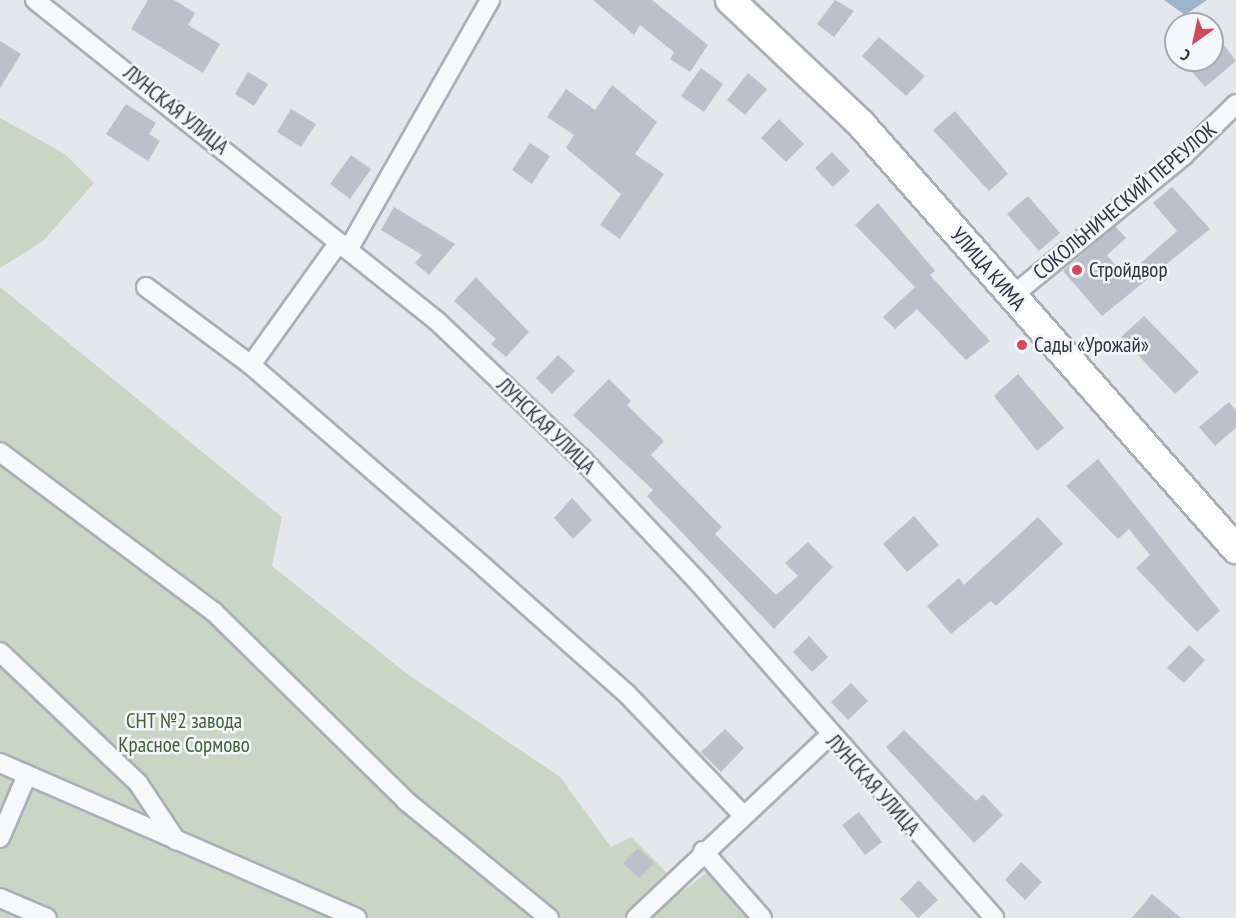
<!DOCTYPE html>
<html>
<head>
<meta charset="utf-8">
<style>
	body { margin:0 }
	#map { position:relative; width:1236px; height:918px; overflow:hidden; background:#e4e7ec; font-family:"PT Sans Narrow",sans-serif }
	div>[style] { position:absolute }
	.green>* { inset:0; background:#c9d6c5 }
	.water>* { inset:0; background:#9fb4cc }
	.building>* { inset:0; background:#bbc0ca }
	.roads { filter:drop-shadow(2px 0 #a9aeb7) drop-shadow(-2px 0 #a9aeb7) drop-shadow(0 2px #a9aeb7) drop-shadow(0 -2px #a9aeb7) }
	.street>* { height:18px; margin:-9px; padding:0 9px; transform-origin:9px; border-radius:9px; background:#f7f8fa }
	.primary>* { height:28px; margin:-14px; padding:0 14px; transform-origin:14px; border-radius:14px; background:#fff }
	.dots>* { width:16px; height:16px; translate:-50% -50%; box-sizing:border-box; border:3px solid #f4f6f9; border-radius:50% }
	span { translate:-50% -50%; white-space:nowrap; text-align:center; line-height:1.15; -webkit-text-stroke:5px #f4f6f9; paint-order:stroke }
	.street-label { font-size:21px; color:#2b3445 }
	.poi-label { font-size:21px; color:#2b3445 }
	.left { translate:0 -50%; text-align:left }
	.park-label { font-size:21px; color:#3f6138 }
	.north { position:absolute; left:1164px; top:12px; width:60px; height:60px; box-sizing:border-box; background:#f4f6f9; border:2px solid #a4a8b1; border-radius:50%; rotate:213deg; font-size:16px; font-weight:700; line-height:24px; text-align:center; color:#2b3445 }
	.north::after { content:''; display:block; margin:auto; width:21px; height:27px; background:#d1495b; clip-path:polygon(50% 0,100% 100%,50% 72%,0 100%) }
</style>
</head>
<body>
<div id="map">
	<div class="green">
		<div style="clip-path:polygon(0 118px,65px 154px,94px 183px,43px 241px,0 268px)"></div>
		<div style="clip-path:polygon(0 287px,282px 517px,272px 566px,406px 673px,560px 777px,611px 847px,631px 837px,684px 890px,720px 863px,768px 918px,0 918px)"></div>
	</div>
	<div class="water">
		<div style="clip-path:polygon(1164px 0,1207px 0,1185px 15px)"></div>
	</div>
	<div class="building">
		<div style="clip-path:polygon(148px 0,174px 0,195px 13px,188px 25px,220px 44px,203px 73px,131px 29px)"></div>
		<div style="clip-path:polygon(593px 0,652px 0,708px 45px,690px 72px,670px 59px,674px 52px,640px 25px,634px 35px)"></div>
		<div style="clip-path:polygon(835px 0,854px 11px,834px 37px,817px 24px)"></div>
		<div style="clip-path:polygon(1212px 29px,1236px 61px,1205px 87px,1182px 60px,1212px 60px)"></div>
		<div style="clip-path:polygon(879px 37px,925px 76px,906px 96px,862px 56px)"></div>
		<div style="clip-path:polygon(0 41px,21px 54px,0 88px)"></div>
		<div style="clip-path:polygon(701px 68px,723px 84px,704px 112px,681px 96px)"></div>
		<div style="clip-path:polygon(248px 72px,268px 84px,254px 106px,235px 94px)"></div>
		<div style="clip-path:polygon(748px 73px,767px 89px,745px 115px,727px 100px)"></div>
		<div style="clip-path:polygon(612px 85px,657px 122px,635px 154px,664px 174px,620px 239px,600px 225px,621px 194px,566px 148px,574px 135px,547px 117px,566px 89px,595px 110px)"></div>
		<div style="clip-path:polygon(126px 104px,156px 123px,149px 134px,160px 141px,148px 161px,106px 134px)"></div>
		<div style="clip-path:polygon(291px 109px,316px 124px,301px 147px,277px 132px)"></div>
		<div style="clip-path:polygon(955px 111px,1008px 174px,989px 191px,933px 130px)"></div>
		<div style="clip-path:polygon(779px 119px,804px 144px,786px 162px,761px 138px)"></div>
		<div style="clip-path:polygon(530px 143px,550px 156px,532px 184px,512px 170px)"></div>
		<div style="clip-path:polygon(832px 152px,850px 171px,833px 187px,815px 168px)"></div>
		<div style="clip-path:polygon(351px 155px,371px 169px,350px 199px,330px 184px)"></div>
		<div style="clip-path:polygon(1172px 187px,1210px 229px,1102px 316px,1063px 271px,1115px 226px,1126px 238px,1107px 255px,1125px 277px,1177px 231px,1153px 203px)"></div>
		<div style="clip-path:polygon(1028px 196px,1060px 233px,1039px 251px,1007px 214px)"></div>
		<div style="clip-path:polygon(878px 203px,935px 271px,930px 275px,990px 341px,966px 360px,917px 309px,895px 329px,883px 317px,915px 287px,855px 225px)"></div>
		<div style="clip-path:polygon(394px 207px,455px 244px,429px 275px,415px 263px,422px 255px,381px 230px)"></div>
		<div style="clip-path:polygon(476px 277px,529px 332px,506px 357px,491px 344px,496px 339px,454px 301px)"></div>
		<div style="clip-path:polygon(1144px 316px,1199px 372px,1175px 394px,1121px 337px)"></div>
		<div style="clip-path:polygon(558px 355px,575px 371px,552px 394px,536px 378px)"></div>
		<div style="clip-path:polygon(1018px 374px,1064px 428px,1037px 451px,994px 396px)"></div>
		<div style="clip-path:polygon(609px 379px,631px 401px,627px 405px,664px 441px,651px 455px,722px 527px,715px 534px,776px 595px,798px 576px,785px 563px,808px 542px,833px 567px,774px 629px,647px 496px,653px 490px,573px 415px)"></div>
		<div style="clip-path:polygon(1229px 402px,1236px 411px,1236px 428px,1215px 446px,1199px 427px)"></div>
		<div style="clip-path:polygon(1098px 459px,1220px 611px,1197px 632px,1136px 568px,1150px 555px,1129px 529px,1118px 539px,1066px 486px)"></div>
		<div style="clip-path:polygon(572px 498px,592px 520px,573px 539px,554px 518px)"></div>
		<div style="clip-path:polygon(914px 516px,939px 545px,907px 572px,883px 544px)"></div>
		<div style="clip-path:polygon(1038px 517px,1063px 544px,996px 606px,991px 601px,951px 634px,927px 606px,959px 578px,964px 585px)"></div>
		<div style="clip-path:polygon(809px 636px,828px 657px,812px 672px,793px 652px)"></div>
		<div style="clip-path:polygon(1189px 645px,1205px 660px,1184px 683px,1167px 668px)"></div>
		<div style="clip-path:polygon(851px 683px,868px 701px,848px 720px,831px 702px)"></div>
		<div style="clip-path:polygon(725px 729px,744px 748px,721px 772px,701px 752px)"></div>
		<div style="clip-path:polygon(904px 730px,976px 801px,983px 794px,1003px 815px,974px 843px,886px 747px)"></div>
		<div style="clip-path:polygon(859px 812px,882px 842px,865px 855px,842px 825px)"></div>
		<div style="clip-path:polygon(638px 848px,654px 863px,639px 878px,623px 863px)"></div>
		<div style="clip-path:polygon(1021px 862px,1042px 882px,1025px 900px,1005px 880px)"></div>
		<div style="clip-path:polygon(919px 880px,938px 900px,918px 918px,900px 899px)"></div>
		<div style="clip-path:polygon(1152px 894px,1181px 918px,1132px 918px)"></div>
	</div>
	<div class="roads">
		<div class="street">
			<div style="left:35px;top:0;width:514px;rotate:38.61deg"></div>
			<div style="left:437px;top:321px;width:199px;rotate:43.6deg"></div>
			<div style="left:581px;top:458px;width:173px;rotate:46.6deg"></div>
			<div style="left:700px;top:584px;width:445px;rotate:48.6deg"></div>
			<div style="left:348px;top:250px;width:288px;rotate:-60.4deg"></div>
			<div style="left:146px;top:287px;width:131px;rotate:36.6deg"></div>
			<div style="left:251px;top:365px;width:310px;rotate:40.9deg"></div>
			<div style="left:485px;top:568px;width:188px;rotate:41.6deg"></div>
			<div style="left:626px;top:693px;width:170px;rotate:46.2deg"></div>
			<div style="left:1012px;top:296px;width:222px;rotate:-39.3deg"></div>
			<div style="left:1184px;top:155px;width:73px;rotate:-44.4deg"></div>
			<div style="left:251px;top:365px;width:151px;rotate:-54.4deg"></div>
			<div style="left:0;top:452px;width:267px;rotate:36.8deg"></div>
			<div style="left:214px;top:612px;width:269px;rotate:44.5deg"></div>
			<div style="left:406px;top:801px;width:185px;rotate:39.3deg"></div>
			<div style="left:0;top:652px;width:190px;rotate:43.5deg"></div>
			<div style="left:138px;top:783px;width:69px;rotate:56.3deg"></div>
			<div style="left:0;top:763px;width:389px;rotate:23.5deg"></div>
			<div style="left:0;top:838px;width:69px;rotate:-66.8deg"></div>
			<div style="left:703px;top:851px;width:89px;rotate:48.6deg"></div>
			<div style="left:0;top:898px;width:51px;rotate:23.1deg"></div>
			<div style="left:636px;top:918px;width:265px;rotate:-43.3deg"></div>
		</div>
		<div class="primary">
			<div style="left:730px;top:0;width:180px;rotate:43.4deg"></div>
			<div style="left:861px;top:124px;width:567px;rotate:48.58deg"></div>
		</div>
	</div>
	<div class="dots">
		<div style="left:1077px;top:270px;background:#d1495b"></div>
		<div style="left:1022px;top:345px;background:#d1495b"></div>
	</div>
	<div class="street-label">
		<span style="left:176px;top:110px;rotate:39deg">ЛУНСКАЯ УЛИЦА</span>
		<span style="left:1125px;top:201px;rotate:-40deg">СОКОЛЬНИЧЕСКИЙ ПЕРЕУЛОК</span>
		<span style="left:988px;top:269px;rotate:49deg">УЛИЦА КИМА</span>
		<span style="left:546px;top:426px;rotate:44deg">ЛУНСКАЯ УЛИЦА</span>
		<span style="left:873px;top:785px;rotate:48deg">ЛУНСКАЯ УЛИЦА</span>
	</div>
	<div class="poi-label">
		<span class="left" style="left:1089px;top:270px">Стройдвор</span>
		<span class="left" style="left:1034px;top:345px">Сады «Урожай»</span>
	</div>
	<div class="park-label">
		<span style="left:184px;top:733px">СНТ №2 завода<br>Красное Сормово</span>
	</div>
	<div class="north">С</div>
</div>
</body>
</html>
